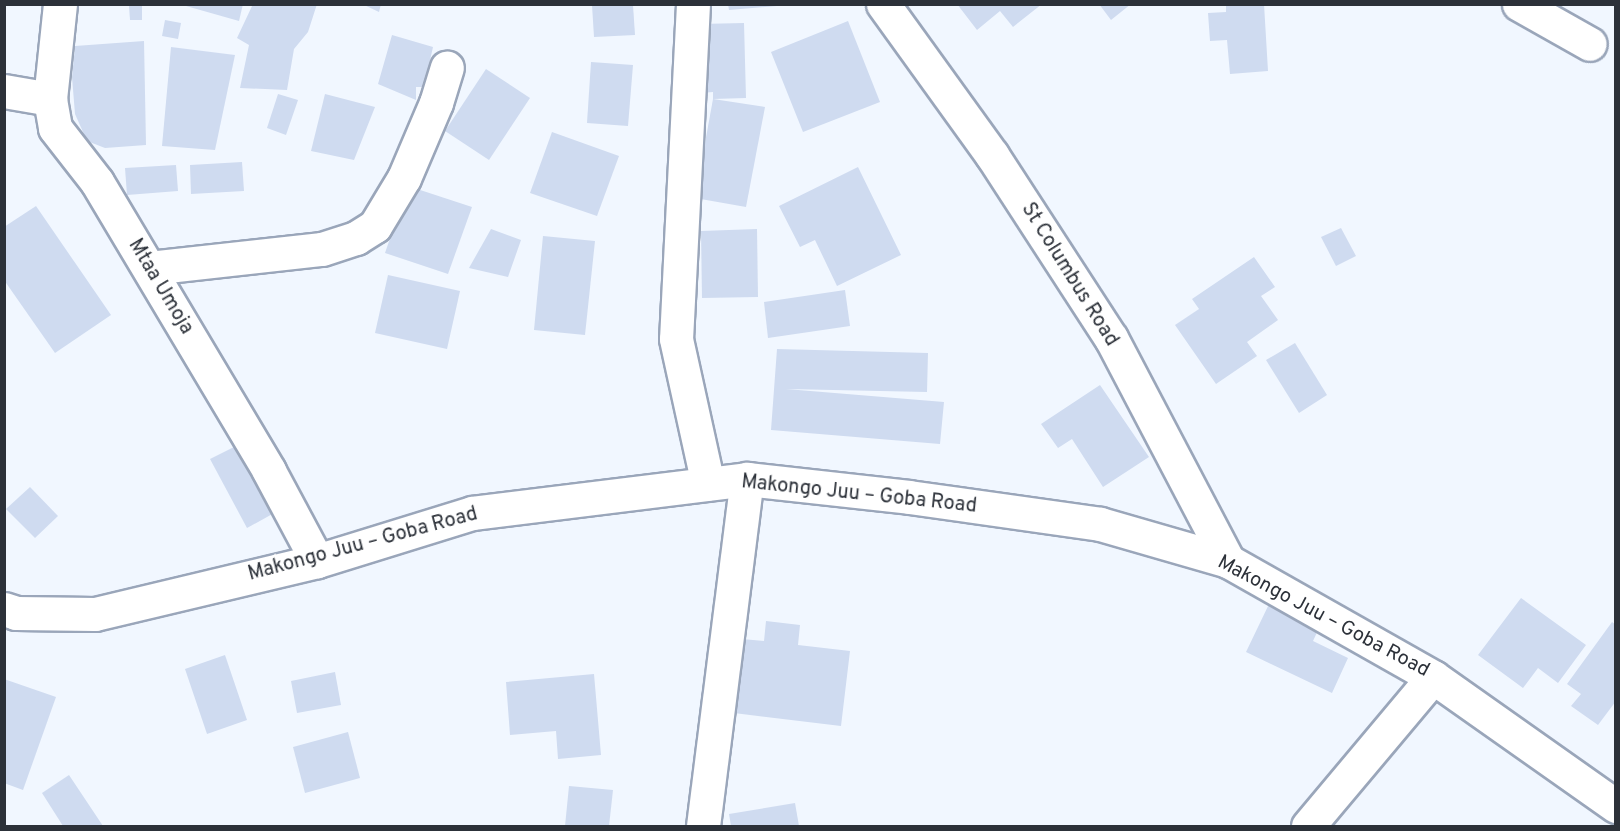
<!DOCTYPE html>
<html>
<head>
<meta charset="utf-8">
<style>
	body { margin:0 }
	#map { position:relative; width:1620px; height:831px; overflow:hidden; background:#f1f7ff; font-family:Overpass,sans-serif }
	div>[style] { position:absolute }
	.building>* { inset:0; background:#cfdbf0 }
	.roads { filter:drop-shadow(2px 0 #9aa6ba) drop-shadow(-2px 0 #9aa6ba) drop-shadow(0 2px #9aa6ba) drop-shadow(0 -2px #9aa6ba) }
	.minor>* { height:33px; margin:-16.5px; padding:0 16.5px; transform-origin:16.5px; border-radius:16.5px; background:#fff }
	span { translate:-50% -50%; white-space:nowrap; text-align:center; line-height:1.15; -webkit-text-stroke:4.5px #fff; paint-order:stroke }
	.street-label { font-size:20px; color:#2c3139 }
	.frame { position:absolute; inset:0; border:6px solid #2c3139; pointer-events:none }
</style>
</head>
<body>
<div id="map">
	<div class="building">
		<div style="clip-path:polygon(179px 4px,243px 4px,239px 21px)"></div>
		<div style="clip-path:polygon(253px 4px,317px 4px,308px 32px,294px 49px,287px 90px,240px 88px,249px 45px,237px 38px)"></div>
		<div style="clip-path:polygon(362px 4px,381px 4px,379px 12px)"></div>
		<div style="clip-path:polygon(728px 4px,777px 4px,777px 6px,729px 10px)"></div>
		<div style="clip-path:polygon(957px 4px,1042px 4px,1013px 27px,1000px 11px,977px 30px)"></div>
		<div style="clip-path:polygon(1099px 4px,1131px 4px,1111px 20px)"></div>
		<div style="clip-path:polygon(1226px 4px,1264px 4px,1268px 71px,1230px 74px,1227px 40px,1210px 41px,1208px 13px,1226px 12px)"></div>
		<div style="clip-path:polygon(592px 5px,633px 5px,635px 35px,594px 37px)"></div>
		<div style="clip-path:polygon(129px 6px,142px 6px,142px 20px,130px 20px)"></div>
		<div style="clip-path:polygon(165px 20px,181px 23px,178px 39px,162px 36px)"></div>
		<div style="clip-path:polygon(848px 21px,880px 102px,803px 132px,771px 52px)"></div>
		<div style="clip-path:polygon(744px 23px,746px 98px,713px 99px,713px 92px,701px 93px,700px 24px)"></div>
		<div style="clip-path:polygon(392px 35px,433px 47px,424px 87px,416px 87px,416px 100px,378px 84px)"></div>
		<div style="clip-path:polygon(144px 41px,146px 145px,105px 148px,87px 141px,75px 114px,72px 77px,75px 46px)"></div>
		<div style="clip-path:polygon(171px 47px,235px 55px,215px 150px,162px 146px)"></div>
		<div style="clip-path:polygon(591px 62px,633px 65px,628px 126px,587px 123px)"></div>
		<div style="clip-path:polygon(486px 69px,530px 98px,489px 160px,445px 131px)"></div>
		<div style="clip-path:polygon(278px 94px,298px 100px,286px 135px,267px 128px)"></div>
		<div style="clip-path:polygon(325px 94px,375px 107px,354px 160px,311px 151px)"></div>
		<div style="clip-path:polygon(713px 99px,765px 107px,746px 207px,695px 198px)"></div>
		<div style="clip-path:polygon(552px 132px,619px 156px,597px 216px,530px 193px)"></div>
		<div style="clip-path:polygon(242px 162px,244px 191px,191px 194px,190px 165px)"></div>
		<div style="clip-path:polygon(176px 165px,178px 191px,127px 195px,125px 168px)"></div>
		<div style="clip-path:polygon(858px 167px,901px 255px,837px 286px,815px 240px,800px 247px,779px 206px)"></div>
		<div style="clip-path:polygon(408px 186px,472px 207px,448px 274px,385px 253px)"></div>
		<div style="clip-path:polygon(36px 206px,111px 315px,55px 353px,4px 280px,4px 227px)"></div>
		<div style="clip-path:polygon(1341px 228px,1356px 256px,1336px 266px,1321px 237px)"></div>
		<div style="clip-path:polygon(491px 229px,521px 240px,508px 277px,469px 268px)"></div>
		<div style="clip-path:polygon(757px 229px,758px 297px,702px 298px,701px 231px)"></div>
		<div style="clip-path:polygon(543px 236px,595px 241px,585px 335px,534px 330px)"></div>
		<div style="clip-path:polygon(1254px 257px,1275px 287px,1261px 296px,1278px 320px,1247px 342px,1257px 356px,1216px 384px,1175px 325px,1199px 309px,1192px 299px)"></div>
		<div style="clip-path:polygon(388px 275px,460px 291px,447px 349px,375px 333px)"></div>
		<div style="clip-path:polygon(845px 290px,850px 326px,768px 338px,764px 302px)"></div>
		<div style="clip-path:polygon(1295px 343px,1327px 395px,1299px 413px,1266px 360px)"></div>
		<div style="clip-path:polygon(777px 349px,928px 353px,927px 392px,786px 389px,944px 402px,940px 444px,771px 430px)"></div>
		<div style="clip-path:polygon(1100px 385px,1149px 457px,1103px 487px,1072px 439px,1058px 448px,1041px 424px)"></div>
		<div style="clip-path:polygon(240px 444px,276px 512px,247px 528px,210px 459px)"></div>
		<div style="clip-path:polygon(30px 487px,58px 516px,35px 538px,6px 509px)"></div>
		<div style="clip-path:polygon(1521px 598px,1586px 645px,1558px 683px,1538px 668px,1523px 688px,1478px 655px)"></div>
		<div style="clip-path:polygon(1270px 602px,1320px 626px,1313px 641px,1348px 658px,1332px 693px,1246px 652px)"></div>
		<div style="clip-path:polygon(766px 621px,800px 625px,798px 645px,850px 651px,841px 726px,734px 713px,742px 639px,764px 641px)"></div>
		<div style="clip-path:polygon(1612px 622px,1616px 625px,1616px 701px,1598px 725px,1571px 706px,1581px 694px,1567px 684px)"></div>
		<div style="clip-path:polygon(225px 655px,247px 720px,207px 734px,185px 669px)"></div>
		<div style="clip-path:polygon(335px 672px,341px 705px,297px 713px,291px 681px)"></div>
		<div style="clip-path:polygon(594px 674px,601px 755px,558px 759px,556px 731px,510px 735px,506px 682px)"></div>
		<div style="clip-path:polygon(4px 679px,56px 697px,23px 790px,4px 783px)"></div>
		<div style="clip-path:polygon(348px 732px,360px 778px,305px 793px,293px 747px)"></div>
		<div style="clip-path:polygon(69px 775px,103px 826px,63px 826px,42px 793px)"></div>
		<div style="clip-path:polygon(569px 786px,613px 790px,609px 826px,565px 826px)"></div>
		<div style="clip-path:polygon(795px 803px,799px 826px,731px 826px,729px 814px)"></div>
	</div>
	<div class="roads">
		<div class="minor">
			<div style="left:60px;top:4px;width:96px;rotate:96deg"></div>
			<div style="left:50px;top:99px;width:29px;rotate:80deg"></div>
			<div style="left:55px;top:128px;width:68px;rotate:52.1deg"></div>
			<div style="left:97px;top:182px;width:336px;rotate:59.2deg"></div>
			<div style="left:269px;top:471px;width:102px;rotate:61.9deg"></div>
			<div style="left:693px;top:4px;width:335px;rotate:92.9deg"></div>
			<div style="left:676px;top:339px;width:148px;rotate:77.6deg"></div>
			<div style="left:883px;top:4px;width:186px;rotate:54.2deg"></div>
			<div style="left:992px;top:155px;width:218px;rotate:57deg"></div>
			<div style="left:1111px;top:338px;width:252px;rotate:62.3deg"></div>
			<div style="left:1519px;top:4px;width:81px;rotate:29.4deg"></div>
			<div style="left:4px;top:91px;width:47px;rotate:9.9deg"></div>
			<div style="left:149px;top:268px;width:174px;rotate:-6.3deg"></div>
			<div style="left:322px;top:249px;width:36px;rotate:-18deg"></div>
			<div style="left:356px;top:238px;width:22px;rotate:-32deg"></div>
			<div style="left:375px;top:226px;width:56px;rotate:-58.9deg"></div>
			<div style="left:404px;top:178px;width:82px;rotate:-66.9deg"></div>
			<div style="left:436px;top:103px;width:37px;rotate:-73deg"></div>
			<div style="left:4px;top:609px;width:13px;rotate:18deg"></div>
			<div style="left:16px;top:613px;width:79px;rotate:0.7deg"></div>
			<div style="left:95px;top:614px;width:228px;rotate:-13.4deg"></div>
			<div style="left:317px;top:561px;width:162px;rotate:-17.2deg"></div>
			<div style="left:472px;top:513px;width:277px;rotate:-7deg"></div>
			<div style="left:747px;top:479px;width:163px;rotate:6.3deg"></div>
			<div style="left:909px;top:497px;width:193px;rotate:8deg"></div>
			<div style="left:1100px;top:524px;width:133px;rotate:16.1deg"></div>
			<div style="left:1228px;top:561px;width:236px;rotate:29.5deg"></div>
			<div style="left:1433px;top:677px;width:224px;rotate:35.2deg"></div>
			<div style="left:703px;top:826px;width:350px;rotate:-82.8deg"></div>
			<div style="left:1308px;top:826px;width:194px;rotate:-50deg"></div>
		</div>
	</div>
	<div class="street-label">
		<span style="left:1069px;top:275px;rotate:58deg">St Columbus Road</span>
		<span style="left:160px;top:287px;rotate:59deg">Mtaa Umoja</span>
		<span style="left:859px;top:495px;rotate:6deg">Makongo Juu – Goba Road</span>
		<span style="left:363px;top:545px;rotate:-15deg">Makongo Juu – Goba Road</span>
		<span style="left:1323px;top:617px;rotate:28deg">Makongo Juu – Goba Road</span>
	</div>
	<div class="frame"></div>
</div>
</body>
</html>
